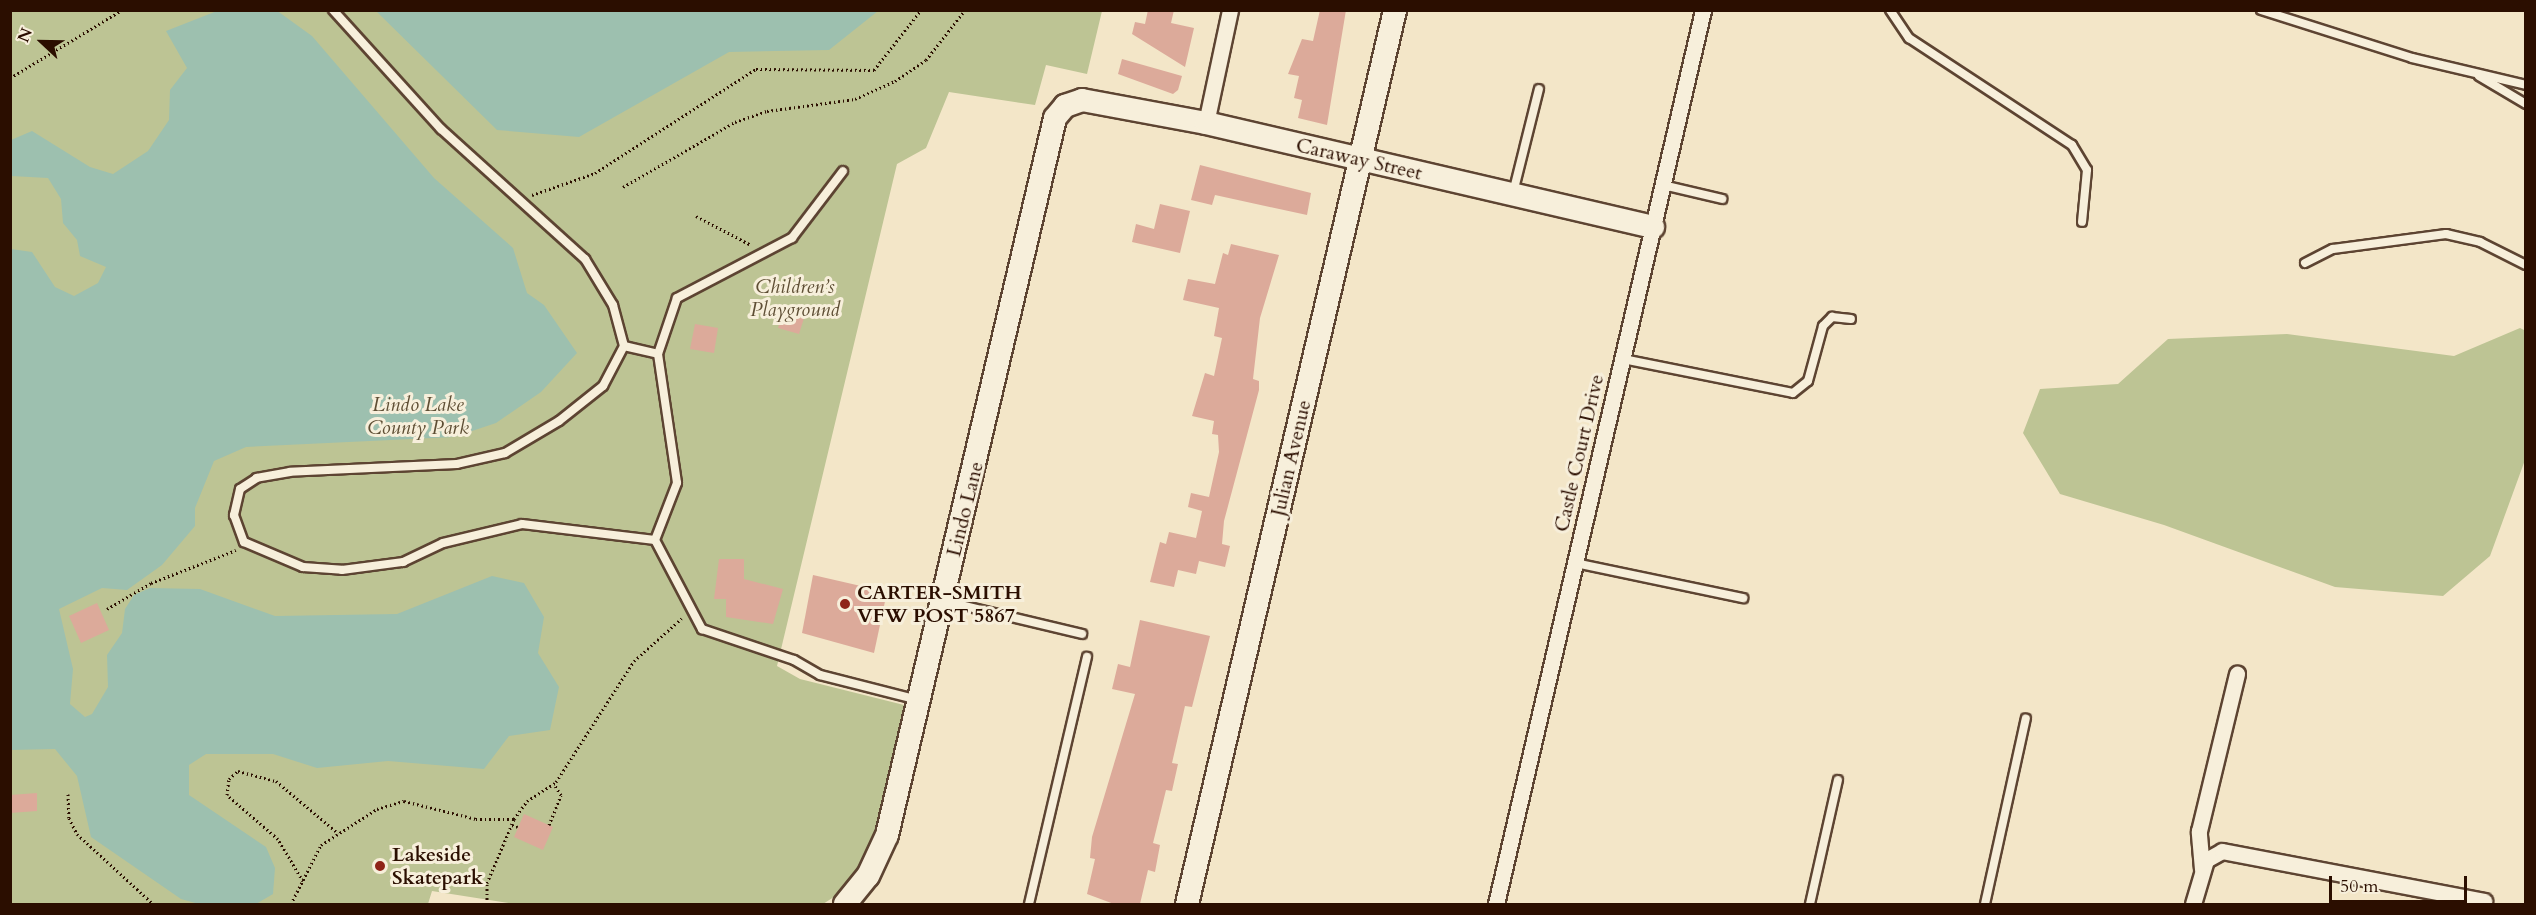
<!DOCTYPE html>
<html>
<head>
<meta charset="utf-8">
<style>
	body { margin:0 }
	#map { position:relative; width:2536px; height:915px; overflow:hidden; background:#f3e6c8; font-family:Cardo,serif }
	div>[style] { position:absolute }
	.green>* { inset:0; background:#bdc494 }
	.water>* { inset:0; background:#9dc0af }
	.building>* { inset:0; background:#dcaa9a }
	.path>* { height:3px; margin-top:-1.5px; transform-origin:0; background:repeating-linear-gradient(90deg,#2b0e00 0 1.5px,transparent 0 4.5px) }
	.roads { filter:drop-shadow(2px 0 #5d4432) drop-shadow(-2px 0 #5d4432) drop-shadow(0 2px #5d4432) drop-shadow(0 -2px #5d4432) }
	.lane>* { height:8px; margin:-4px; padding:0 4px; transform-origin:4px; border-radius:4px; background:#f7efdb }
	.street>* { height:15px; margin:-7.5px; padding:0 7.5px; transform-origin:7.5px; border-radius:7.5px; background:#f7efdb }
	.secondary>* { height:22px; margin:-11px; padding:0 11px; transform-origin:11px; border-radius:11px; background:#f7efdb }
	.dots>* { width:16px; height:16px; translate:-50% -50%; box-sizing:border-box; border:3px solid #f7efdb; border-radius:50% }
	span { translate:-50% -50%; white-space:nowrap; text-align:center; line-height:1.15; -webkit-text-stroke:6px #f7efdb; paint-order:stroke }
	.street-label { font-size:20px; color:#2b0e00 }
	.park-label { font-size:20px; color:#5e4e34; font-style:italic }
	.poi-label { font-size:20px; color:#2b0e00; font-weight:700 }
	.left { translate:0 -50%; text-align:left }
	.frame { position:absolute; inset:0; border:12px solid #2b0e00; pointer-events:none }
	.north { position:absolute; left:12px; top:12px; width:60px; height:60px; -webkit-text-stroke:4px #f7efdb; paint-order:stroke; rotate:292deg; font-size:16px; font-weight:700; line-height:24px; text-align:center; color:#2b0e00 }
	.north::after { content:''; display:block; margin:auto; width:21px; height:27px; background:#2b0e00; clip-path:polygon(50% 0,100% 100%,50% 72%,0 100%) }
	.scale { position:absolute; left:2329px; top:876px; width:138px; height:27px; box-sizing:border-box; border:3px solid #2b0e00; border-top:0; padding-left:8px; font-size:18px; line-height:21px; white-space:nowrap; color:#2b0e00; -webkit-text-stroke:4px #f7efdb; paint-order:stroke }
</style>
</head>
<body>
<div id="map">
	<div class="green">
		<div style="clip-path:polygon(10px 11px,1102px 11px,1087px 74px,1046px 65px,1035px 105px,949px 92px,926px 148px,897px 164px,777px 666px,800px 679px,904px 705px,879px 825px,865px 863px,840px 893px,823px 904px,515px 904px,432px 891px,428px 904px,11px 904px)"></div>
		<div style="clip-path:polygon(2520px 328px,2526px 331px,2525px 460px,2490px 556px,2443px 596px,2335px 587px,2164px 525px,2060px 494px,2023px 433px,2040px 389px,2118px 384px,2168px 339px,2287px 334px,2454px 356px)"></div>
	</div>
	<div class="water">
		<div style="clip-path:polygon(276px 10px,312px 36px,434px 178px,513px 248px,527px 293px,544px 305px,577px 353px,541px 392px,496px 423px,454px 437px,246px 447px,214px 461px,195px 508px,195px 526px,162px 565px,127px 590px,102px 588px,59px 609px,73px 669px,70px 704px,85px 717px,92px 714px,108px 687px,107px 655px,122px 633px,125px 609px,134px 595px,150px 588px,200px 589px,275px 616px,397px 614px,492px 576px,524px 583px,544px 617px,538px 653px,559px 687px,550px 730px,509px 736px,484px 769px,388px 761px,317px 768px,273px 754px,206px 754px,189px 765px,189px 795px,266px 847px,275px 868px,273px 894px,256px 904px,199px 904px,181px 899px,91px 837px,77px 776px,55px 749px,11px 750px,11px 249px,32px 252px,55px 287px,74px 296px,98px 283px,106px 267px,80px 256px,77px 240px,63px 223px,61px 199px,48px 178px,11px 176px,11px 140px,32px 131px,90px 167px,113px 174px,148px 151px,169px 120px,170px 90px,187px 68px,166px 31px,217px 11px)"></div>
		<div style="clip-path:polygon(376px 11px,878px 11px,829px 50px,729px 52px,579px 137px,497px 130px)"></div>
	</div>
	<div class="building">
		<div style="clip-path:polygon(1148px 10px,1174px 10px,1171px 23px,1194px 28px,1185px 67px,1132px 34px,1135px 22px,1145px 24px)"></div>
		<div style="clip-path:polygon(1320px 10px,1346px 10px,1327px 125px,1298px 118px,1302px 100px,1294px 98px,1299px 76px,1288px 74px,1302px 39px,1313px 41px)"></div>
		<div style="clip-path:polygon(1122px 59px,1182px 76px,1178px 90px,1173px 94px,1118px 74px)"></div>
		<div style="clip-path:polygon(1200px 165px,1311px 193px,1307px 215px,1215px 195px,1212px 205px,1191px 200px)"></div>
		<div style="clip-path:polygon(1160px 204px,1190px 211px,1180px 253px,1132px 242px,1136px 224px,1154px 229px)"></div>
		<div style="clip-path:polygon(1231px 244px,1279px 255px,1260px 318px,1253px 379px,1259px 381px,1259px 390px,1224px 521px,1222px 544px,1230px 546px,1225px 567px,1199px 561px,1196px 574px,1178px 570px,1174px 587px,1150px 582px,1160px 542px,1166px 544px,1169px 532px,1196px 538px,1202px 511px,1188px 507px,1191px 493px,1209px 497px,1219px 452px,1218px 435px,1212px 434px,1214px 421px,1192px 416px,1205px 373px,1214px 376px,1222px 338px,1214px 336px,1219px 308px,1183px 300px,1188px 279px,1215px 284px,1223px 253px,1228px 255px)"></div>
		<div style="clip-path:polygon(784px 309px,805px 315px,799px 334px,778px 328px)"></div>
		<div style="clip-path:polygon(695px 324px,718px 328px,714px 353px,690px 349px)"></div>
		<div style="clip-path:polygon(719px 559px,744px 559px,744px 579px,783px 589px,773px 624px,726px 617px,726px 599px,714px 599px)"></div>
		<div style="clip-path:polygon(813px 575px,887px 592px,874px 653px,802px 633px)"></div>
		<div style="clip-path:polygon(97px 603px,109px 630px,81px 643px,69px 616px)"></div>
		<div style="clip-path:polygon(1140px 620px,1210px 636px,1192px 707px,1185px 706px,1172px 763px,1178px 764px,1172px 791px,1166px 790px,1153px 843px,1160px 845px,1155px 872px,1148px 870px,1140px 904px,1114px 904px,1087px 894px,1095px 859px,1090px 858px,1092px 837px,1135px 694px,1112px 689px,1118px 664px,1130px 667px)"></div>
		<div style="clip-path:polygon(37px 793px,37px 811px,10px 813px,10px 795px)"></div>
		<div style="clip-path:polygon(524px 814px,553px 827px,543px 850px,514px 837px)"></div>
	</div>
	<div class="path">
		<div style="left:10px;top:78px;width:131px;rotate:-31.3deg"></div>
		<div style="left:623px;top:187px;width:129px;rotate:-30.1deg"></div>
		<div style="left:735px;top:122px;width:34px;rotate:-19deg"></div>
		<div style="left:767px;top:111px;width:89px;rotate:-7.8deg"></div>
		<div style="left:855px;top:99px;width:44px;rotate:-24.2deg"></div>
		<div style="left:895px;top:81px;width:37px;rotate:-34deg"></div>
		<div style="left:926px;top:60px;width:63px;rotate:-52deg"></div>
		<div style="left:532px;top:195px;width:67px;rotate:-19.2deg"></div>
		<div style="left:595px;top:173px;width:192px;rotate:-32.9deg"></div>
		<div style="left:756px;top:69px;width:118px;rotate:0.5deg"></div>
		<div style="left:874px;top:70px;width:76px;rotate:-51.9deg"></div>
		<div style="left:696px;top:216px;width:62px;rotate:27.8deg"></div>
		<div style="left:107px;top:609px;width:51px;rotate:-30.6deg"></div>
		<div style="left:151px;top:583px;width:91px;rotate:-21.2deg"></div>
		<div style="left:68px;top:794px;width:24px;rotate:88deg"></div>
		<div style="left:69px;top:818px;width:18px;rotate:63deg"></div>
		<div style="left:77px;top:834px;width:103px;rotate:42.6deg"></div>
		<div style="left:512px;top:825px;width:6px;rotate:18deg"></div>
		<div style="left:549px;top:825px;width:32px;rotate:-68deg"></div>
		<div style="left:561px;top:795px;width:13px;rotate:-122deg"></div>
		<div style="left:303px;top:881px;width:49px;rotate:-120.8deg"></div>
		<div style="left:278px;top:839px;width:67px;rotate:-139.2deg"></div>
		<div style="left:227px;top:795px;width:16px;rotate:-83deg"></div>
		<div style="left:229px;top:779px;width:12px;rotate:-42deg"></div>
		<div style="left:238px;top:771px;width:39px;rotate:15deg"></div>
		<div style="left:276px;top:781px;width:81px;rotate:40deg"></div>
		<div style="left:291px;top:904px;width:66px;rotate:-63deg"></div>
		<div style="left:321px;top:845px;width:67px;rotate:-32.7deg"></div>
		<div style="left:377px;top:809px;width:28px;rotate:-17deg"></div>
		<div style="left:404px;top:801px;width:74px;rotate:14deg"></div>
		<div style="left:476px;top:819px;width:38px"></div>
		<div style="left:487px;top:904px;width:21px;rotate:-90deg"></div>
		<div style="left:487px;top:883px;width:69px;rotate:-67.1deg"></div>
		<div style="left:514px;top:819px;width:22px;rotate:-54deg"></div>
		<div style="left:527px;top:801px;width:35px;rotate:-33deg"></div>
		<div style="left:556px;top:782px;width:144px;rotate:-57.2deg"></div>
		<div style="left:634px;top:661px;width:64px;rotate:-41.9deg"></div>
	</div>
	<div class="roads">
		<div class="lane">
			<div style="left:333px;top:10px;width:161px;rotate:47.8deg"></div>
			<div style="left:441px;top:129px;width:194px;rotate:42.1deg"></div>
			<div style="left:585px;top:259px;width:54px;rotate:58.7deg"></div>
			<div style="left:613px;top:305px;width:42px;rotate:75deg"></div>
			<div style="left:624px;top:346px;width:35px;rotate:13deg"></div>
			<div style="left:658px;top:354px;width:130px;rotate:81.6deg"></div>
			<div style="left:677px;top:483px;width:61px;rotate:111.1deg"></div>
			<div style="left:655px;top:540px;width:101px;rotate:62.2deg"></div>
			<div style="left:702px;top:629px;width:97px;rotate:18.6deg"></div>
			<div style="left:794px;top:660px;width:30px;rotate:30deg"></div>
			<div style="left:820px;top:675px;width:101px;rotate:14.3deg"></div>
			<div style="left:1890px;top:10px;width:34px;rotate:56deg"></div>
			<div style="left:1909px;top:38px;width:195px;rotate:33.3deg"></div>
			<div style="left:2072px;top:145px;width:29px;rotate:59deg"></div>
			<div style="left:2087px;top:170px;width:52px;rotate:95.5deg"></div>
			<div style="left:2261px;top:10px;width:158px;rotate:17.6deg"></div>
			<div style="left:2412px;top:58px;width:117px;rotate:13.3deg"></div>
			<div style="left:2479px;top:76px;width:55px;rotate:30.8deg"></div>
			<div style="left:1663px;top:185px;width:61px;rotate:13.3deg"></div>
			<div style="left:1513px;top:193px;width:107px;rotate:-76deg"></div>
			<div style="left:2305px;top:263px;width:31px;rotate:-27deg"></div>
			<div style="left:2333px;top:249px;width:114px;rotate:-7.6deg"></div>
			<div style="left:2446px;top:234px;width:35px;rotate:13deg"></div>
			<div style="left:2480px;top:242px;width:51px;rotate:26.6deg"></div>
			<div style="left:624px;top:346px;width:45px;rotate:117.7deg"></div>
			<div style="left:603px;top:386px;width:56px;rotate:141.5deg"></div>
			<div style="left:559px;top:421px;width:63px;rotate:149.3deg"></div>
			<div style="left:505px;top:453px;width:49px;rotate:167.1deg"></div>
			<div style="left:457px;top:464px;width:167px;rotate:177.3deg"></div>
			<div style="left:290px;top:472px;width:34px;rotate:170deg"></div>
			<div style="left:257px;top:478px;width:20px;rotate:147deg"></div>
			<div style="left:240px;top:489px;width:27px;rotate:103deg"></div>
			<div style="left:234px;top:515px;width:29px;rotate:70deg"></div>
			<div style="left:244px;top:542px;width:64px;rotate:23deg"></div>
			<div style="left:303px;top:567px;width:39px;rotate:4deg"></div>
			<div style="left:342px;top:570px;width:62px;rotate:-7.5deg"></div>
			<div style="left:403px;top:562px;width:44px;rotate:-25.4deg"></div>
			<div style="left:443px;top:543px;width:81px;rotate:-13.5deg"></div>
			<div style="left:522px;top:524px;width:134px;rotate:6.9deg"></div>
			<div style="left:658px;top:354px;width:59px;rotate:-71.3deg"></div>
			<div style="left:677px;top:298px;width:130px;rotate:-27.6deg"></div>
			<div style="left:792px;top:238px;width:84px;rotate:-52.7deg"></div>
			<div style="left:1623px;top:359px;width:173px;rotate:11.3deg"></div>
			<div style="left:1793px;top:393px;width:19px;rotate:-39deg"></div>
			<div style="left:1808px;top:381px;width:57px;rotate:-74.7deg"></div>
			<div style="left:1823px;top:326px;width:13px;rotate:-45deg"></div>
			<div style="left:1832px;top:317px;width:19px;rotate:6deg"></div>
			<div style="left:1575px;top:563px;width:172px;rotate:11.8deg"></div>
			<div style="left:944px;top:601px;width:142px;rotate:13.4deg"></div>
			<div style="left:1029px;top:904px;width:254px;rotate:-76.8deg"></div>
			<div style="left:1810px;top:904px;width:127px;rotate:-77.3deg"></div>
			<div style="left:1985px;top:904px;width:190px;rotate:-77.6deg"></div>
		</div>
		<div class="street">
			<div style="left:1206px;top:123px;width:116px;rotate:-78deg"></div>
			<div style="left:2202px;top:869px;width:38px;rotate:-95deg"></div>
			<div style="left:2199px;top:831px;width:162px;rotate:-76.4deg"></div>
			<div style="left:1496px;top:904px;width:918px;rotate:-76.96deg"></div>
			<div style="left:2193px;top:904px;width:46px;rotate:-73.5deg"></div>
			<div style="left:2206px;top:860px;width:18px;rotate:-29deg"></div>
			<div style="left:2222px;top:851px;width:267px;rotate:10.8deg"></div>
		</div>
		<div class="secondary">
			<div style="left:845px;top:904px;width:36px;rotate:-51deg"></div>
			<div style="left:868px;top:876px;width:45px;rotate:-65.1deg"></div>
			<div style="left:887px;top:835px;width:736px;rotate:-76.81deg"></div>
			<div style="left:1055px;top:118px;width:16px;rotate:-50deg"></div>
			<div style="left:1065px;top:106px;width:18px;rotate:-19deg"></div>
			<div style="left:1082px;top:100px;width:126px;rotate:10.5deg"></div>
			<div style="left:1206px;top:123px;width:459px;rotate:13.1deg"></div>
			<div style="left:1187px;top:904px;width:918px;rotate:-76.9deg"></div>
		</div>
	</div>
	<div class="dots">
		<div style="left:845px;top:604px;background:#8f2418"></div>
		<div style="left:380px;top:866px;background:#8f2418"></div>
	</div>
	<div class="street-label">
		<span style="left:1359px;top:159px;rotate:13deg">Caraway Street</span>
		<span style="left:1579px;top:453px;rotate:-77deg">Castle Court Drive</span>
		<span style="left:1291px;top:458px;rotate:-77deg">Julian Avenue</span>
		<span style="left:965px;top:509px;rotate:-76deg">Lindo Lane</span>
	</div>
	<div class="park-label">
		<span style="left:795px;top:298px">Children’s<br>Playground</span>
		<span style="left:418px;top:416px">Lindo Lake<br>County Park</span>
	</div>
	<div class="poi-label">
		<span class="left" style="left:857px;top:604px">CARTER-SMITH<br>VFW POST 5867</span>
		<span class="left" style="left:392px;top:866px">Lakeside<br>Skatepark</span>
	</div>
	<div class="frame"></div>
	<div class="north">N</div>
	<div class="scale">50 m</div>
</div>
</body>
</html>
